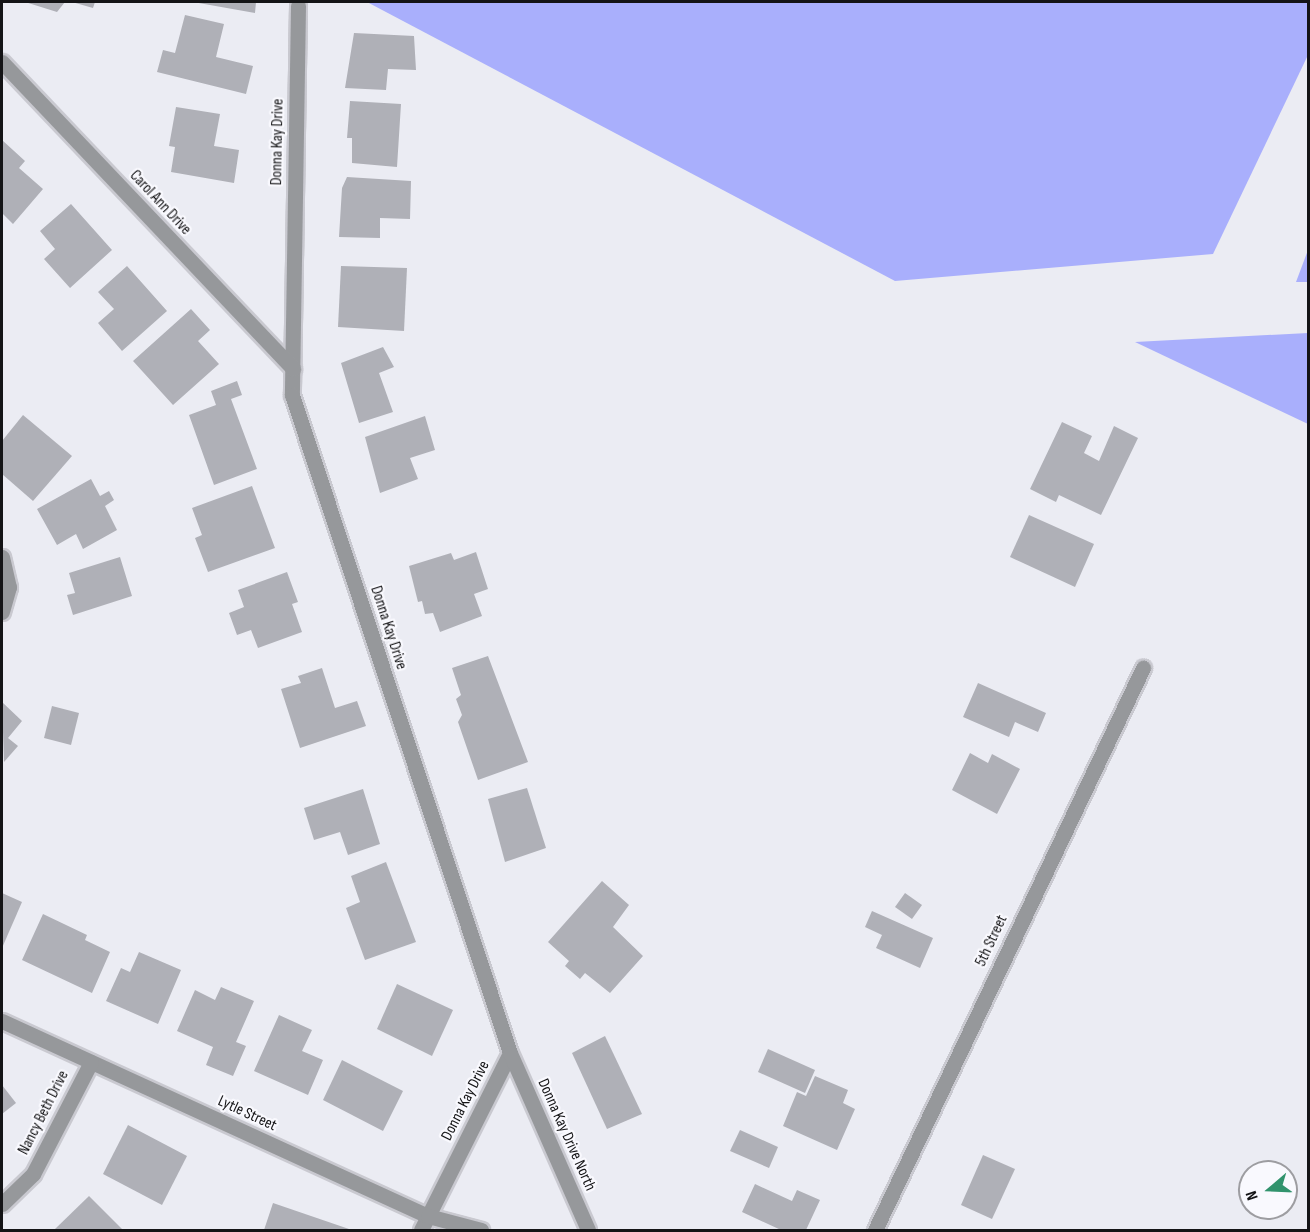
<!DOCTYPE html>
<html>
<head>
<meta charset="utf-8">
<style>
	body { margin:0 }
	#map { position:relative; width:1310px; height:1232px; overflow:hidden; background:#ebecf3; font-family:"Sofia Sans Condensed",sans-serif }
	div>[style] { position:absolute }
	.forest>* { inset:0; background:#a9affc }
	.building>* { inset:0; background:#afb0b7 }
	.roads { filter:drop-shadow(2px 0 #c9c9d0) drop-shadow(-2px 0 #c9c9d0) drop-shadow(0 2px #c9c9d0) drop-shadow(0 -2px #c9c9d0) }
	.minor>* { height:15px; margin:-7.5px; padding:0 7.5px; transform-origin:7.5px; border-radius:7.5px; background:#96989b }
	span { translate:-50% -50%; white-space:nowrap; text-align:center; line-height:1.15; -webkit-text-stroke:4.5px #f9f9fe; paint-order:stroke }
	.street-label { font-size:16px; color:#141416 }
	.frame { position:absolute; inset:0; border:3px solid #141416; pointer-events:none }
	.north { position:absolute; left:1238px; top:1160px; width:60px; height:60px; box-sizing:border-box; background:#f9f9fe; border:2px solid #9d9da1; border-radius:50%; rotate:251deg; font-size:16px; font-weight:700; line-height:24px; text-align:center; color:#141416 }
	.north::after { content:''; display:block; margin:auto; width:21px; height:27px; background:#31936d; clip-path:polygon(50% 0,100% 100%,50% 72%,0 100%) }
</style>
</head>
<body>
<div id="map">
	<div class="forest">
		<div style="clip-path:polygon(367px 2px,1308px 2px,1308px 55px,1213px 254px,895px 281px)"></div>
		<div style="clip-path:polygon(1308px 250px,1308px 282px,1296px 282px)"></div>
		<div style="clip-path:polygon(1308px 333px,1308px 424px,1135px 342px)"></div>
	</div>
	<div class="building">
		<div style="clip-path:polygon(25px 2px,65px 2px,57px 12px)"></div>
		<div style="clip-path:polygon(72px 2px,95px 2px,93px 8px)"></div>
		<div style="clip-path:polygon(193px 2px,256px 2px,255px 13px)"></div>
		<div style="clip-path:polygon(185px 15px,224px 24px,216px 57px,253px 66px,246px 94px,157px 72px,163px 50px,175px 53px)"></div>
		<div style="clip-path:polygon(354px 33px,414px 36px,416px 70px,388px 69px,386px 90px,345px 88px)"></div>
		<div style="clip-path:polygon(350px 101px,401px 104px,397px 167px,352px 163px,352px 138px,347px 138px)"></div>
		<div style="clip-path:polygon(176px 107px,220px 114px,214px 146px,239px 150px,234px 183px,171px 172px,175px 147px,169px 146px)"></div>
		<div style="clip-path:polygon(2px 140px,25px 161px,19px 168px,43px 189px,13px 224px,2px 213px)"></div>
		<div style="clip-path:polygon(347px 177px,411px 181px,410px 219px,380px 218px,380px 238px,339px 237px,342px 188px)"></div>
		<div style="clip-path:polygon(71px 204px,112px 250px,70px 288px,44px 259px,55px 249px,40px 231px)"></div>
		<div style="clip-path:polygon(127px 266px,167px 311px,122px 351px,98px 323px,114px 309px,98px 292px)"></div>
		<div style="clip-path:polygon(341px 266px,407px 268px,404px 331px,338px 327px)"></div>
		<div style="clip-path:polygon(191px 309px,210px 330px,198px 341px,219px 364px,173px 405px,133px 361px)"></div>
		<div style="clip-path:polygon(383px 347px,394px 367px,379px 373px,393px 412px,359px 423px,341px 363px)"></div>
		<div style="clip-path:polygon(237px 381px,242px 395px,231px 399px,257px 469px,214px 485px,189px 415px,216px 405px,211px 391px)"></div>
		<div style="clip-path:polygon(23px 415px,72px 456px,33px 501px,2px 474px,2px 441px)"></div>
		<div style="clip-path:polygon(425px 416px,435px 450px,410px 458px,418px 479px,380px 493px,365px 437px)"></div>
		<div style="clip-path:polygon(1062px 422px,1092px 436px,1084px 453px,1099px 461px,1114px 426px,1138px 438px,1101px 515px,1059px 495px,1056px 502px,1030px 489px)"></div>
		<div style="clip-path:polygon(91px 479px,100px 496px,109px 491px,114px 500px,105px 506px,117px 530px,83px 549px,76px 534px,57px 545px,37px 509px)"></div>
		<div style="clip-path:polygon(252px 486px,275px 548px,208px 572px,195px 538px,202px 535px,192px 508px)"></div>
		<div style="clip-path:polygon(1029px 515px,1094px 544px,1075px 587px,1010px 557px)"></div>
		<div style="clip-path:polygon(476px 552px,488px 589px,474px 594px,482px 616px,440px 632px,433px 613px,425px 614px,422px 601px,418px 602px,409px 566px,451px 553px,454px 560px)"></div>
		<div style="clip-path:polygon(120px 557px,132px 596px,73px 615px,67px 595px,75px 593px,69px 573px)"></div>
		<div style="clip-path:polygon(287px 572px,298px 602px,292px 604px,302px 632px,258px 648px,251px 630px,237px 635px,229px 613px,244px 607px,238px 590px)"></div>
		<div style="clip-path:polygon(488px 656px,528px 762px,478px 780px,458px 722px,462px 715px,456px 699px,461px 695px,452px 668px)"></div>
		<div style="clip-path:polygon(322px 668px,335px 708px,357px 701px,366px 726px,300px 748px,281px 689px,301px 683px,298px 676px)"></div>
		<div style="clip-path:polygon(978px 683px,1046px 713px,1038px 732px,1015px 722px,1009px 737px,963px 717px)"></div>
		<div style="clip-path:polygon(2px 702px,22px 721px,8px 738px,18px 746px,4px 762px)"></div>
		<div style="clip-path:polygon(52px 706px,79px 713px,71px 745px,44px 738px)"></div>
		<div style="clip-path:polygon(970px 753px,988px 763px,992px 754px,1020px 769px,997px 814px,952px 790px)"></div>
		<div style="clip-path:polygon(527px 788px,546px 848px,505px 862px,488px 799px)"></div>
		<div style="clip-path:polygon(363px 789px,380px 844px,348px 855px,340px 832px,314px 840px,304px 808px)"></div>
		<div style="clip-path:polygon(386px 862px,416px 942px,365px 960px,346px 908px,360px 902px,351px 876px)"></div>
		<div style="clip-path:polygon(602px 881px,629px 905px,613px 927px,643px 956px,610px 993px,585px 973px,580px 979px,565px 966px,569px 961px,548px 942px)"></div>
		<div style="clip-path:polygon(2px 893px,22px 902px,2px 948px)"></div>
		<div style="clip-path:polygon(905px 893px,922px 905px,912px 919px,895px 907px)"></div>
		<div style="clip-path:polygon(872px 911px,933px 938px,920px 968px,876px 948px,882px 935px,865px 927px)"></div>
		<div style="clip-path:polygon(43px 914px,87px 935px,85px 940px,110px 952px,92px 993px,22px 960px)"></div>
		<div style="clip-path:polygon(139px 952px,181px 970px,158px 1024px,106px 1001px,121px 968px,130px 972px)"></div>
		<div style="clip-path:polygon(397px 984px,453px 1010px,432px 1056px,377px 1029px)"></div>
		<div style="clip-path:polygon(221px 987px,254px 1001px,236px 1042px,246px 1046px,233px 1076px,206px 1065px,213px 1047px,177px 1031px,195px 990px,215px 1000px)"></div>
		<div style="clip-path:polygon(279px 1015px,312px 1030px,302px 1051px,323px 1060px,308px 1095px,254px 1071px)"></div>
		<div style="clip-path:polygon(605px 1036px,642px 1114px,607px 1129px,572px 1053px)"></div>
		<div style="clip-path:polygon(768px 1049px,815px 1070px,805px 1093px,758px 1072px)"></div>
		<div style="clip-path:polygon(342px 1060px,403px 1091px,383px 1131px,323px 1100px)"></div>
		<div style="clip-path:polygon(815px 1076px,848px 1090px,843px 1103px,855px 1109px,837px 1150px,783px 1126px,797px 1092px,806px 1096px)"></div>
		<div style="clip-path:polygon(2px 1085px,16px 1103px,2px 1114px)"></div>
		<div style="clip-path:polygon(128px 1125px,187px 1156px,162px 1205px,103px 1174px)"></div>
		<div style="clip-path:polygon(740px 1130px,778px 1147px,769px 1168px,730px 1151px)"></div>
		<div style="clip-path:polygon(983px 1155px,1015px 1169px,992px 1219px,961px 1205px)"></div>
		<div style="clip-path:polygon(755px 1184px,792px 1201px,797px 1190px,820px 1200px,806px 1230px,781px 1230px,742px 1212px)"></div>
		<div style="clip-path:polygon(89px 1196px,123px 1230px,54px 1230px)"></div>
		<div style="clip-path:polygon(273px 1203px,349px 1229px,348px 1230px,264px 1230px)"></div>
	</div>
	<div class="roads">
		<div class="minor">
			<div style="left:298px;top:6px;width:389px;rotate:90.9deg"></div>
			<div style="left:292px;top:395px;width:693px;rotate:71.67deg"></div>
			<div style="left:510px;top:1053px;width:198px;rotate:116.7deg"></div>
			<div style="left:2px;top:62px;width:423px;rotate:46.5deg"></div>
			<div style="left:2px;top:557px;width:31px;rotate:77deg"></div>
			<div style="left:9px;top:587px;width:26px;rotate:106deg"></div>
			<div style="left:2px;top:1021px;width:469px;rotate:24.6deg"></div>
			<div style="left:428px;top:1216px;width:55px;rotate:14.8deg"></div>
			<div style="left:510px;top:1053px;width:193px;rotate:66.2deg"></div>
			<div style="left:2px;top:1204px;width:43px;rotate:-44.1deg"></div>
			<div style="left:33px;top:1174px;width:126px;rotate:-62.6deg"></div>
			<div style="left:875px;top:1230px;width:623px;rotate:-64.51deg"></div>
		</div>
	</div>
	<div class="street-label">
		<span style="left:278px;top:142px;rotate:-89deg">Donna Kay Drive</span>
		<span style="left:160px;top:203px;rotate:47deg">Carol Ann Drive</span>
		<span style="left:388px;top:628px;rotate:72deg">Donna Kay Drive</span>
		<span style="left:992px;top:941px;rotate:-65deg">5th Street</span>
		<span style="left:466px;top:1101px;rotate:-63deg">Donna Kay Drive</span>
		<span style="left:44px;top:1113px;rotate:-63deg">Nancy Beth Drive</span>
		<span style="left:247px;top:1114px;rotate:25deg">Lytle Street</span>
		<span style="left:566px;top:1135px;rotate:66deg">Donna Kay Drive North</span>
	</div>
	<div class="frame"></div>
	<div class="north">N</div>
</div>
</body>
</html>
